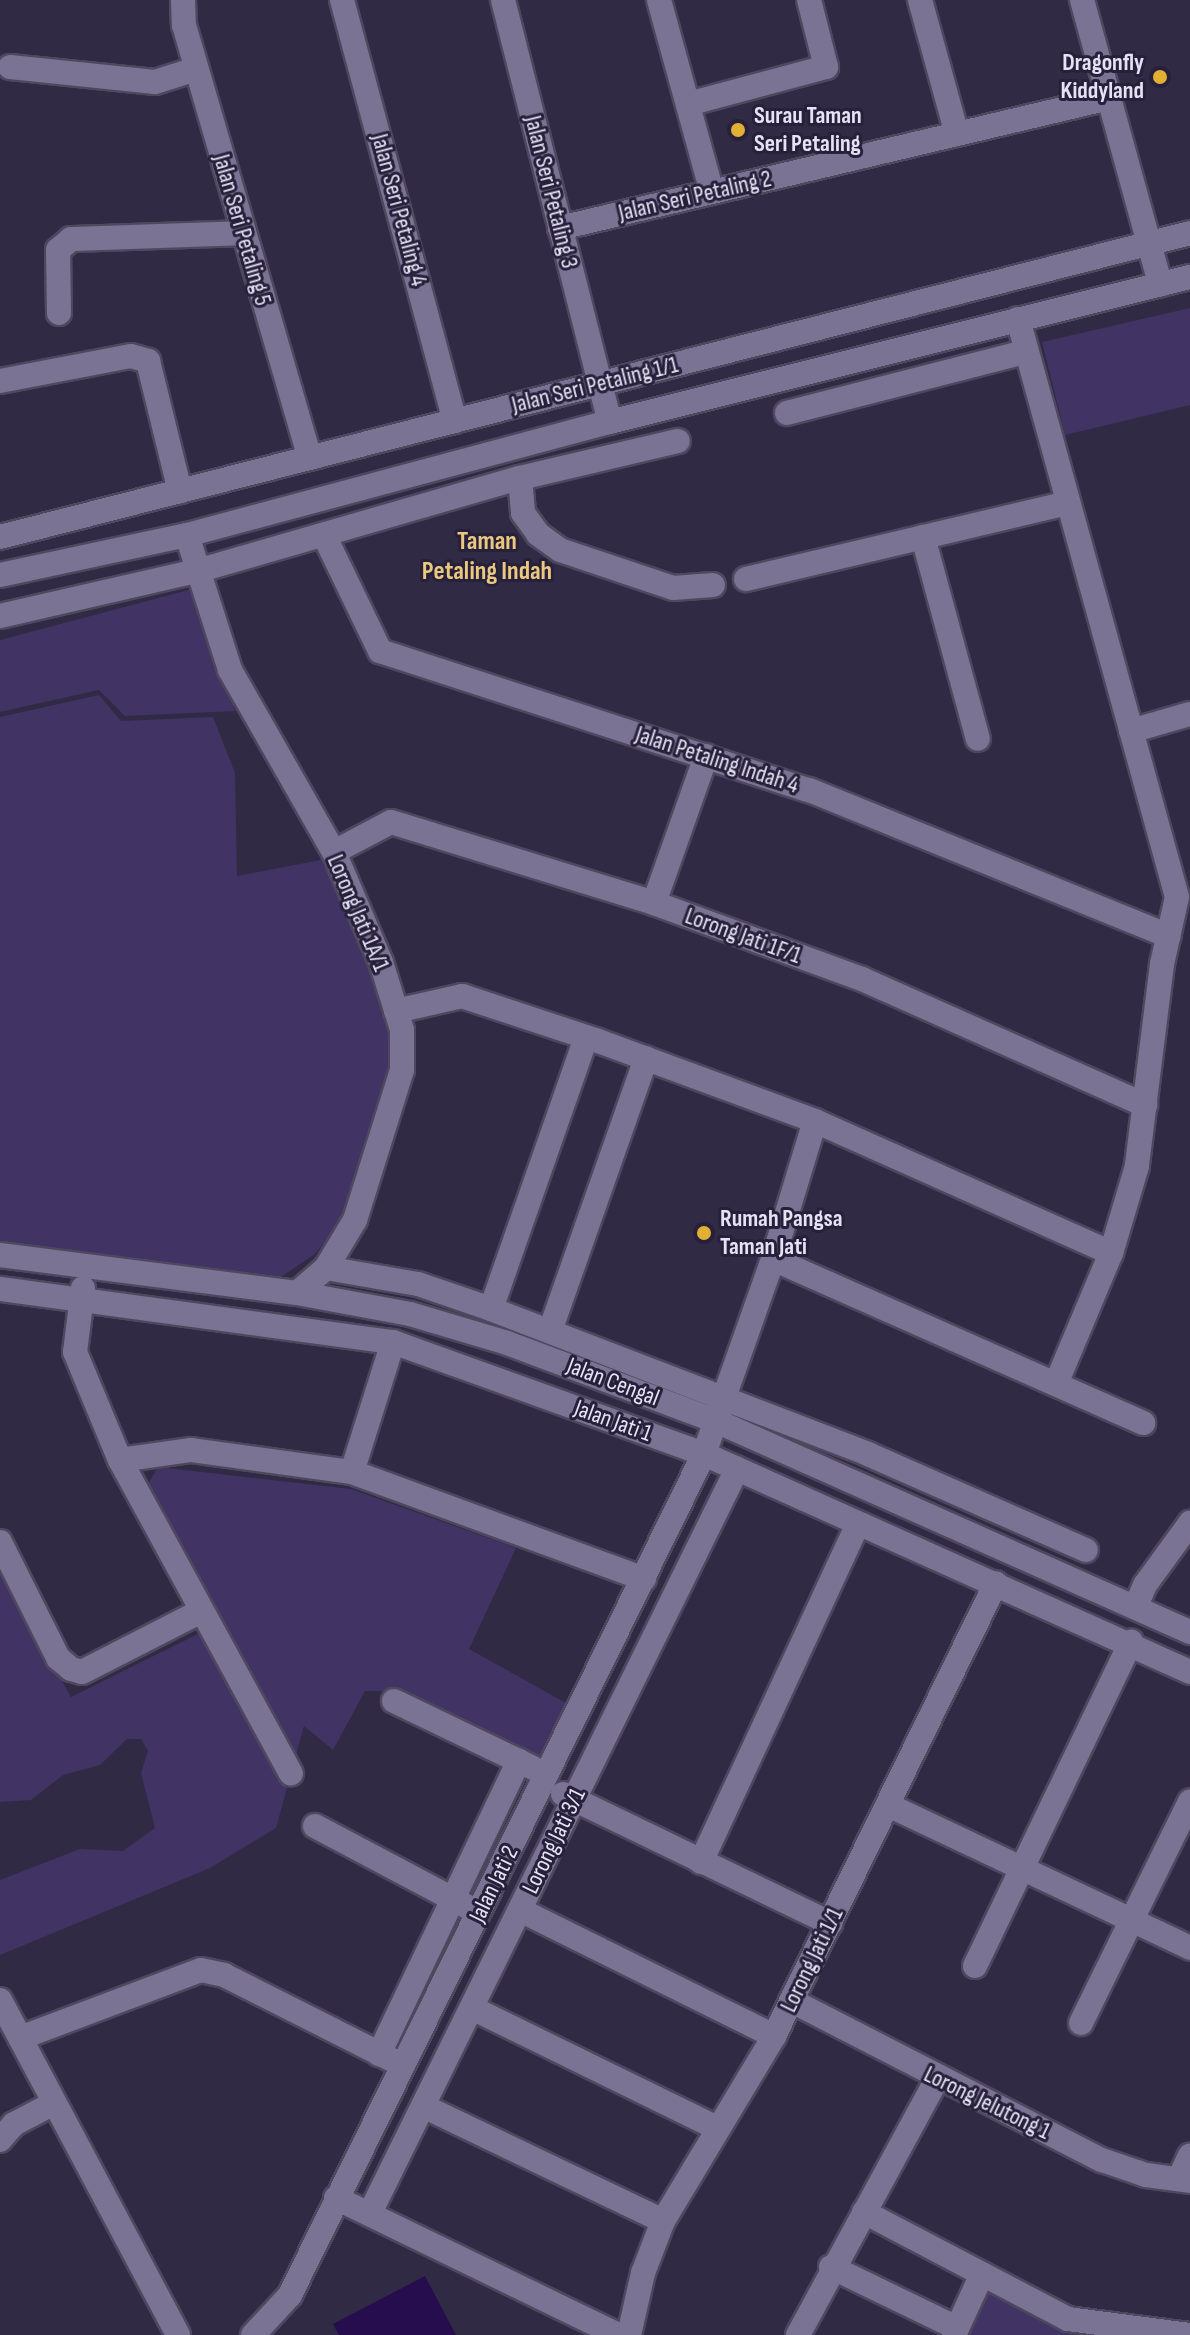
<!DOCTYPE html>
<html>
<head>
<meta charset="utf-8">
<style>
	body { margin:0 }
	#map { position:relative; width:1190px; height:2335px; overflow:hidden; background:#312a45; font-family:"Sofia Sans Condensed",sans-serif }
	div>[style] { position:absolute }
	.green>* { inset:0; background:#413363 }
	.water>* { inset:0; background:#260d4d }
	.roads { filter:drop-shadow(2px 0 #4e485f) drop-shadow(-2px 0 #4e485f) drop-shadow(0 2px #4e485f) drop-shadow(0 -2px #4e485f) }
	.minor>* { height:24px; margin:-12px; padding:0 12px; transform-origin:12px; border-radius:12px; background:#7b7393 }
	.dots>* { width:22px; height:22px; translate:-50% -50%; box-sizing:border-box; border:4px solid #27203b; border-radius:50% }
	span { translate:-50% -50%; white-space:nowrap; text-align:center; line-height:1.15; -webkit-text-stroke:6px #27203b; paint-order:stroke }
	.poi-label { font-size:24px; color:#e6e2f4; font-weight:700 }
	.right { translate:-100% -50%; text-align:right }
	.left { translate:0 -50%; text-align:left }
	.street-label { font-size:24px; color:#e6e2f4 }
	.neighbourhood-label { font-size:26px; color:#ebc87f; font-weight:700 }
</style>
</head>
<body>
<div id="map">
	<div class="green">
		<div style="clip-path:polygon(1190px 308px,1190px 405px,1065px 435px,1042px 342px)"></div>
		<div style="clip-path:polygon(196px 588px,235px 711px,125px 716px,99px 690px,0 712px,0 640px)"></div>
		<div style="clip-path:polygon(99px 695px,121px 721px,213px 717px,235px 773px,237px 876px,321px 860px,371px 961px,392px 1031px,389px 1068px,345px 1216px,315px 1254px,281px 1277px,0 1241px,0 717px)"></div>
		<div style="clip-path:polygon(158px 1467px,351px 1489px,516px 1548px,469px 1649px,573px 1707px,543px 1766px,392px 1691px,365px 1691px,333px 1750px,304px 1726px,276px 1828px,210px 1868px,0 1955px,0 1880px,80px 1849px,123px 1851px,155px 1828px,141px 1773px,148px 1751px,141px 1739px,127px 1739px,100px 1765px,63px 1775px,31px 1800px,0 1802px,0 1571px,71px 1697px,220px 1623px,147px 1486px)"></div>
		<div style="clip-path:polygon(987px 2287px,1073px 2332px,1103px 2335px,967px 2335px)"></div>
	</div>
	<div class="water">
		<div style="clip-path:polygon(425px 2276px,456px 2335px,339px 2335px,333px 2324px)"></div>
	</div>
	<div class="roads">
		<div class="minor">
			<div style="left:183px;top:0;width:25px;rotate:88deg"></div>
			<div style="left:184px;top:25px;width:451px;rotate:73.8deg"></div>
			<div style="left:342px;top:0;width:436px;rotate:75deg"></div>
			<div style="left:503px;top:0;width:435px;rotate:75.8deg"></div>
			<div style="left:659px;top:0;width:199px;rotate:74.6deg"></div>
			<div style="left:920px;top:0;width:139px;rotate:74.6deg"></div>
			<div style="left:1082px;top:0;width:295px;rotate:74.6deg"></div>
			<div style="left:10px;top:67px;width:146px;rotate:5.9deg"></div>
			<div style="left:155px;top:82px;width:43px;rotate:-17.6deg"></div>
			<div style="left:688px;top:104px;width:143px;rotate:-15deg"></div>
			<div style="left:826px;top:67px;width:69px;rotate:-104.2deg"></div>
			<div style="left:560px;top:228px;width:564px;rotate:-13.32deg"></div>
			<div style="left:59px;top:313px;width:63px;rotate:-90.9deg"></div>
			<div style="left:58px;top:250px;width:17px;rotate:-40deg"></div>
			<div style="left:71px;top:239px;width:170px;rotate:-2deg"></div>
			<div style="left:1018px;top:319px;width:599px;rotate:74.62deg"></div>
			<div style="left:1177px;top:897px;width:69px;rotate:102.6deg"></div>
			<div style="left:1162px;top:964px;width:204px;rotate:97.1deg"></div>
			<div style="left:1137px;top:1166px;width:91px;rotate:106.6deg"></div>
			<div style="left:1111px;top:1253px;width:142px;rotate:112.8deg"></div>
			<div style="left:0;top:381px;width:133px;rotate:-10.8deg"></div>
			<div style="left:131px;top:356px;width:18px;rotate:16deg"></div>
			<div style="left:148px;top:361px;width:134px;rotate:76.2deg"></div>
			<div style="left:787px;top:413px;width:246px;rotate:-14.4deg"></div>
			<div style="left:520px;top:478px;width:35px;rotate:85deg"></div>
			<div style="left:523px;top:513px;width:26px;rotate:54deg"></div>
			<div style="left:538px;top:534px;width:27px;rotate:36deg"></div>
			<div style="left:560px;top:550px;width:119px;rotate:18.6deg"></div>
			<div style="left:673px;top:588px;width:40px;rotate:-4.3deg"></div>
			<div style="left:187px;top:535px;width:142px;rotate:72.3deg"></div>
			<div style="left:230px;top:670px;width:210px;rotate:60.3deg"></div>
			<div style="left:334px;top:852px;width:120px;rotate:66.9deg"></div>
			<div style="left:381px;top:962px;width:71px;rotate:72.8deg"></div>
			<div style="left:402px;top:1030px;width:40px;rotate:90deg"></div>
			<div style="left:402px;top:1070px;width:157px;rotate:107.4deg"></div>
			<div style="left:355px;top:1220px;width:56px;rotate:121.1deg"></div>
			<div style="left:326px;top:1268px;width:38px;rotate:139deg"></div>
			<div style="left:324px;top:535px;width:129px;rotate:64.2deg"></div>
			<div style="left:380px;top:651px;width:451px;rotate:18deg"></div>
			<div style="left:809px;top:790px;width:388px;rotate:22.1deg"></div>
			<div style="left:0;top:537px;width:1228px;rotate:-14.33deg"></div>
			<div style="left:923px;top:537px;width:209px;rotate:74.8deg"></div>
			<div style="left:0;top:575px;width:191px;rotate:-12.1deg"></div>
			<div style="left:187px;top:535px;width:438px;rotate:-15deg"></div>
			<div style="left:610px;top:422px;width:598px;rotate:-14.04deg"></div>
			<div style="left:746px;top:579px;width:330px;rotate:-13.3deg"></div>
			<div style="left:0;top:616px;width:202px;rotate:-12.9deg"></div>
			<div style="left:197px;top:571px;width:336px;rotate:-16.1deg"></div>
			<div style="left:520px;top:478px;width:162px;rotate:-13.2deg"></div>
			<div style="left:1131px;top:731px;width:61px;rotate:-16.1deg"></div>
			<div style="left:334px;top:852px;width:64px;rotate:-27.8deg"></div>
			<div style="left:391px;top:822px;width:41px;rotate:17.1deg"></div>
			<div style="left:430px;top:834px;width:234px;rotate:17.1deg"></div>
			<div style="left:654px;top:903px;width:221px;rotate:20.1deg"></div>
			<div style="left:862px;top:979px;width:310px;rotate:24deg"></div>
			<div style="left:654px;top:903px;width:156px;rotate:-70.5deg"></div>
			<div style="left:396px;top:1011px;width:68px;rotate:-12.8deg"></div>
			<div style="left:462px;top:996px;width:143px;rotate:18.3deg"></div>
			<div style="left:598px;top:1041px;width:231px;rotate:20.2deg"></div>
			<div style="left:815px;top:1121px;width:324px;rotate:24deg"></div>
			<div style="left:0;top:1255px;width:299px;rotate:7.3deg"></div>
			<div style="left:297px;top:1293px;width:115px;rotate:10.5deg"></div>
			<div style="left:410px;top:1314px;width:101px;rotate:16.6deg"></div>
			<div style="left:507px;top:1343px;width:223px;rotate:20.5deg"></div>
			<div style="left:716px;top:1421px;width:519px;rotate:24deg"></div>
			<div style="left:773px;top:1259px;width:405px;rotate:23.9deg"></div>
			<div style="left:326px;top:1268px;width:93px;rotate:9.9deg"></div>
			<div style="left:418px;top:1284px;width:77px;rotate:18.9deg"></div>
			<div style="left:491px;top:1309px;width:404px;rotate:21deg"></div>
			<div style="left:868px;top:1454px;width:238px;rotate:23.8deg"></div>
			<div style="left:83px;top:1288px;width:64px;rotate:97.1deg"></div>
			<div style="left:75px;top:1352px;width:117px;rotate:67.4deg"></div>
			<div style="left:120px;top:1460px;width:357px;rotate:61.4deg"></div>
			<div style="left:0;top:1289px;width:397px;rotate:7.7deg"></div>
			<div style="left:393px;top:1342px;width:331px;rotate:19.8deg"></div>
			<div style="left:704px;top:1454px;width:533px;rotate:24.16deg"></div>
			<div style="left:491px;top:1309px;width:288px;rotate:-70.7deg"></div>
			<div style="left:550px;top:1331px;width:289px;rotate:-70.6deg"></div>
			<div style="left:120px;top:1460px;width:72px;rotate:-8deg"></div>
			<div style="left:191px;top:1450px;width:162px;rotate:7.8deg"></div>
			<div style="left:352px;top:1472px;width:311px;rotate:20.1deg"></div>
			<div style="left:352px;top:1472px;width:136px;rotate:-72.5deg"></div>
			<div style="left:0;top:1542px;width:130px;rotate:63.4deg"></div>
			<div style="left:58px;top:1658px;width:17px;rotate:40deg"></div>
			<div style="left:71px;top:1669px;width:11px;rotate:15deg"></div>
			<div style="left:82px;top:1672px;width:134px;rotate:-27.1deg"></div>
			<div style="left:1136px;top:1606px;width:23px;rotate:-67deg"></div>
			<div style="left:1145px;top:1585px;width:77px;rotate:-54deg"></div>
			<div style="left:394px;top:1701px;width:154px;rotate:25.7deg"></div>
			<div style="left:563px;top:1794px;width:297px;rotate:25.8deg"></div>
			<div style="left:888px;top:1805px;width:334px;rotate:25.3deg"></div>
			<div style="left:315px;top:1826px;width:173px;rotate:27.9deg"></div>
			<div style="left:701px;top:1862px;width:373px;rotate:-65.1deg"></div>
			<div style="left:520px;top:1910px;width:284px;rotate:26.4deg"></div>
			<div style="left:975px;top:1966px;width:360px;rotate:-64.3deg"></div>
			<div style="left:0;top:2000px;width:379px;rotate:62deg"></div>
			<div style="left:792px;top:2001px;width:348px;rotate:27.2deg"></div>
			<div style="left:1102px;top:2160px;width:46px;rotate:18.8deg"></div>
			<div style="left:1146px;top:2175px;width:44px;rotate:7.8deg"></div>
			<div style="left:472px;top:2008px;width:273px;rotate:26.1deg"></div>
			<div style="left:1081px;top:2023px;width:247px;rotate:-63.8deg"></div>
			<div style="left:20px;top:2038px;width:193px;rotate:-20.6deg"></div>
			<div style="left:201px;top:1970px;width:24px;rotate:12deg"></div>
			<div style="left:224px;top:1975px;width:199px;rotate:26.8deg"></div>
			<div style="left:379px;top:2054px;width:325px;rotate:-64.5deg"></div>
			<div style="left:423px;top:2106px;width:266px;rotate:25.6deg"></div>
			<div style="left:0;top:2140px;width:21px;rotate:-49deg"></div>
			<div style="left:14px;top:2124px;width:45px;rotate:-27.7deg"></div>
			<div style="left:1179px;top:2179px;width:26px;rotate:-65deg"></div>
			<div style="left:336px;top:2198px;width:314px;rotate:25.9deg"></div>
			<div style="left:864px;top:2212px;width:230px;rotate:27.7deg"></div>
			<div style="left:1068px;top:2319px;width:123px;rotate:7.5deg"></div>
			<div style="left:370px;top:2213px;width:830px;rotate:-63.74deg"></div>
			<div style="left:831px;top:2267px;width:140px;rotate:25.8deg"></div>
			<div style="left:253px;top:2335px;width:54px;rotate:-47.2deg"></div>
			<div style="left:290px;top:2295px;width:937px;rotate:-63.79deg"></div>
			<div style="left:704px;top:1454px;width:207px;rotate:-70.5deg"></div>
			<div style="left:773px;top:1259px;width:144px;rotate:-73.1deg"></div>
			<div style="left:629px;top:2335px;width:64px;rotate:-77.3deg"></div>
			<div style="left:643px;top:2273px;width:56px;rotate:-69deg"></div>
			<div style="left:663px;top:2221px;width:216px;rotate:-59deg"></div>
			<div style="left:774px;top:2036px;width:504px;rotate:-63.89deg"></div>
			<div style="left:798px;top:2335px;width:291px;rotate:-61.5deg"></div>
			<div style="left:954px;top:2335px;width:67px;rotate:-65.3deg"></div>
		</div>
	</div>
	<div class="dots">
		<div style="left:1160px;top:77px;background:#e1af34"></div>
		<div style="left:738px;top:130px;background:#e1af34"></div>
		<div style="left:704px;top:1233px;background:#e1af34"></div>
	</div>
	<div class="poi-label">
		<span class="right" style="left:1144px;top:77px">Dragonfly<br>Kiddyland</span>
		<span class="left" style="left:754px;top:130px">Surau Taman<br>Seri Petaling</span>
		<span class="left" style="left:720px;top:1233px">Rumah Pangsa<br>Taman Jati</span>
	</div>
	<div class="street-label">
		<span style="left:551px;top:192px;rotate:76deg">Jalan Seri Petaling 3</span>
		<span style="left:695px;top:196px;rotate:-13deg">Jalan Seri Petaling 2</span>
		<span style="left:399px;top:210px;rotate:75deg">Jalan Seri Petaling 4</span>
		<span style="left:242px;top:230px;rotate:74deg">Jalan Seri Petaling 5</span>
		<span style="left:595px;top:385px;rotate:-14deg">Jalan Seri Petaling 1/1</span>
		<span style="left:717px;top:760px;rotate:18deg">Jalan Petaling Indah 4</span>
		<span style="left:358px;top:913px;rotate:67deg">Lorong Jati 1A/1</span>
		<span style="left:743px;top:936px;rotate:20deg">Lorong Jati 1F/1</span>
		<span style="left:613px;top:1382px;rotate:21deg">Jalan Cengal</span>
		<span style="left:613px;top:1421px;rotate:20deg">Jalan Jati 1</span>
		<span style="left:554px;top:1841px;rotate:-64deg">Lorong Jati 3/1</span>
		<span style="left:494px;top:1884px;rotate:-64deg">Jalan Jati 2</span>
		<span style="left:812px;top:1960px;rotate:-64deg">Lorong Jati 1/1</span>
		<span style="left:987px;top:2103px;rotate:26deg">Lorong Jelutong 1</span>
	</div>
	<div class="neighbourhood-label">
		<span style="left:487px;top:557px">Taman<br>Petaling Indah</span>
	</div>
</div>
</body>
</html>
